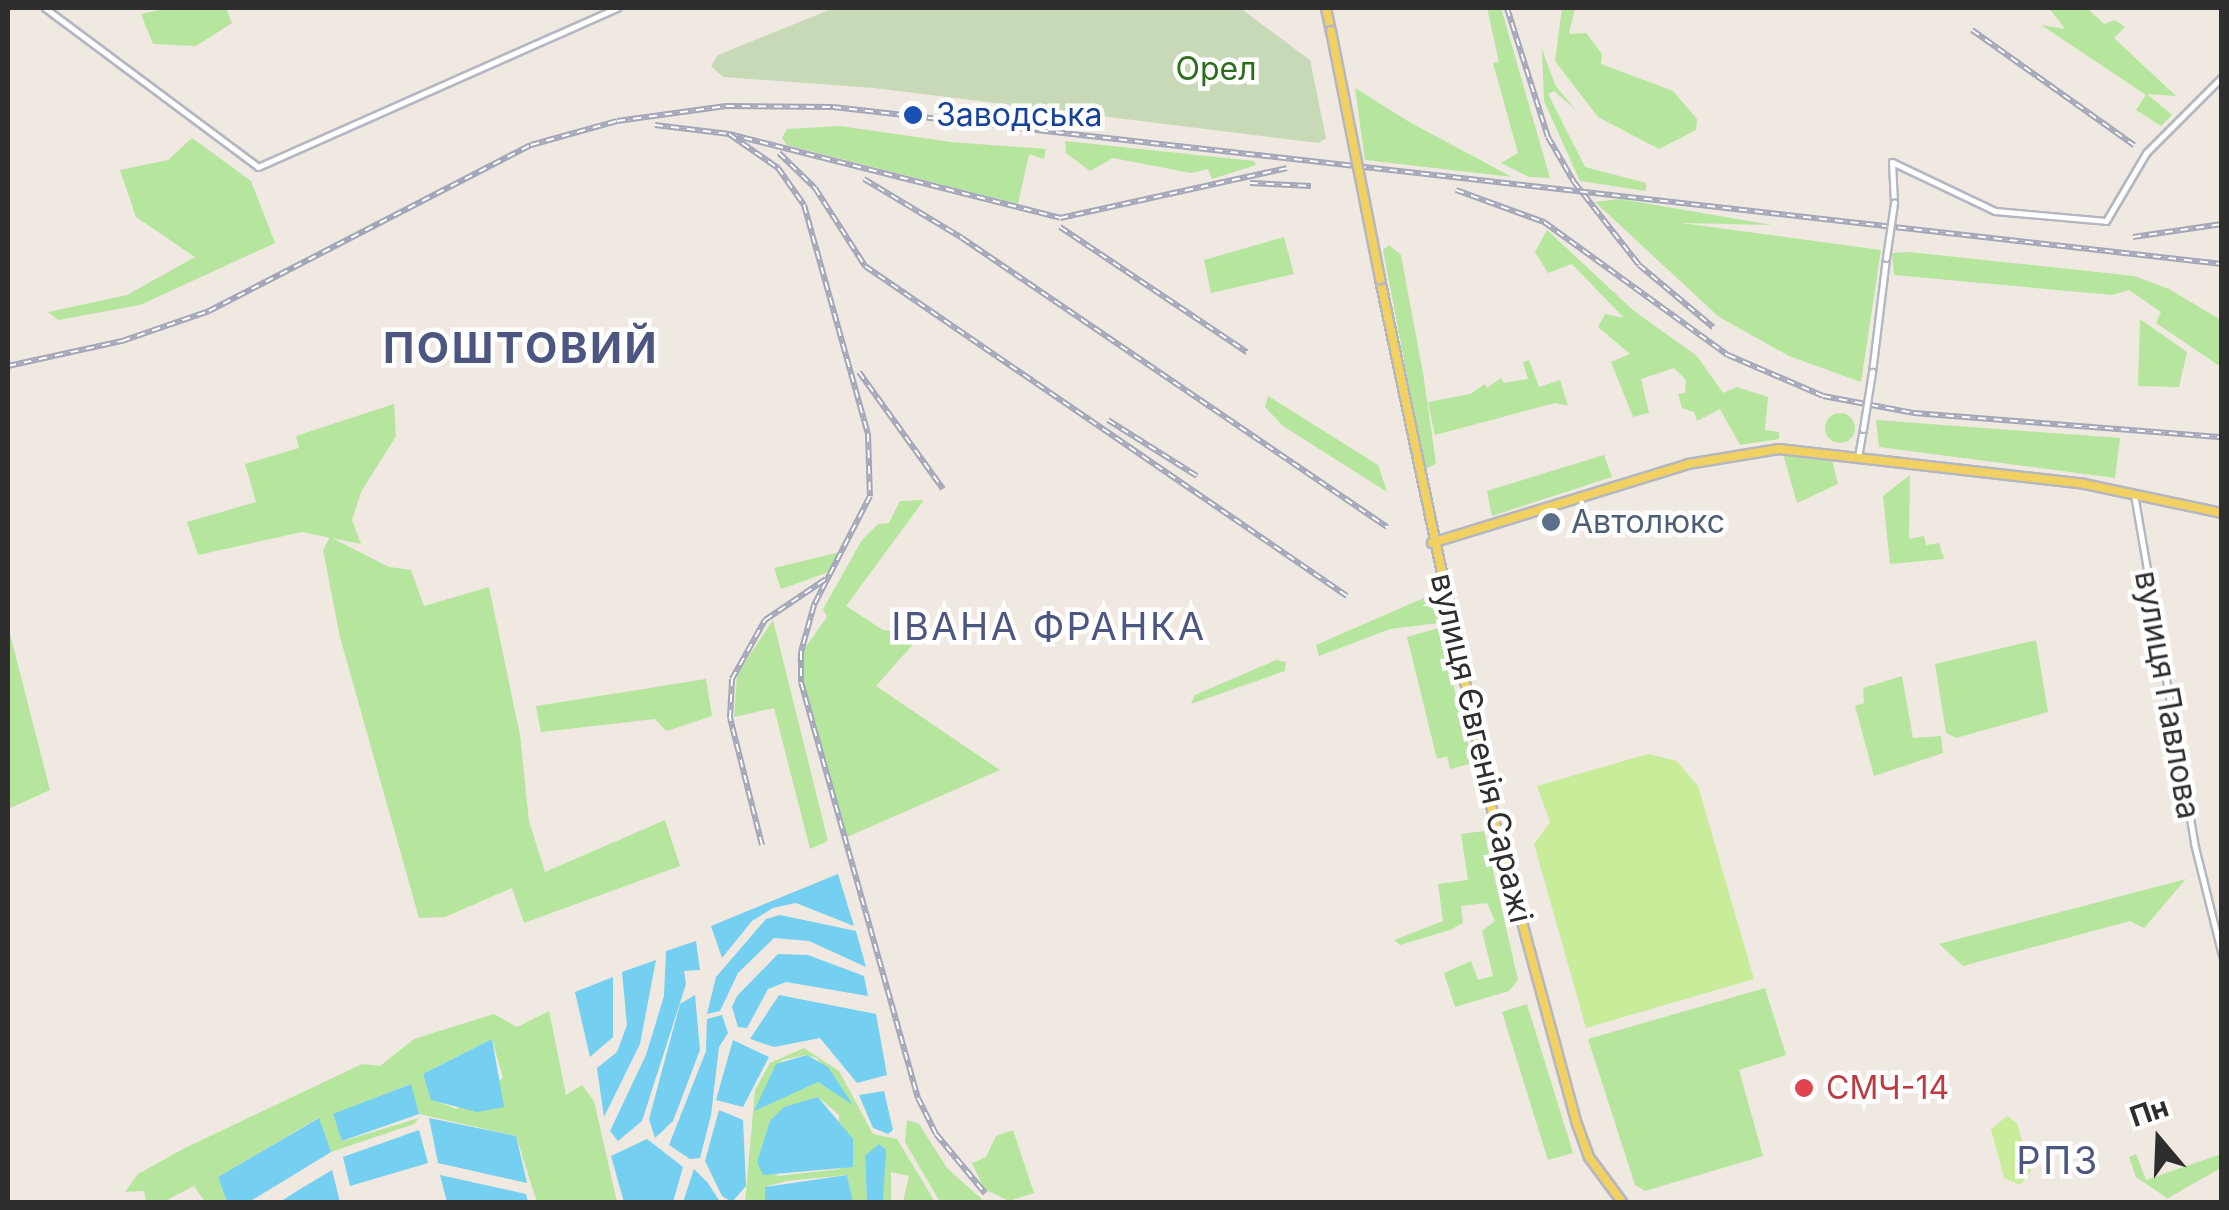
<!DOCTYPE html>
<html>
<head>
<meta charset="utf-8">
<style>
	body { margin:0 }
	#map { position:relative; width:2229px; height:1210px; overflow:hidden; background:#efe9e1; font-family:Inter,sans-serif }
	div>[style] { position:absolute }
	.green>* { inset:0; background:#b6e59e }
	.round { border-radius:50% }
	.cemetery>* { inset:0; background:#c8d9b8 }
	.pitch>* { inset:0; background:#c9ec9a }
	.water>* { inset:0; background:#75cff0 }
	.roads { filter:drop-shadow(2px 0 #b4b7c1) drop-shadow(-2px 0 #b4b7c1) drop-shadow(0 2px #b4b7c1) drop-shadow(0 -2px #b4b7c1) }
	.minor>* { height:5px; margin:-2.5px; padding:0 2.5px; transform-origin:2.5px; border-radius:2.5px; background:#fff }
	.major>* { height:8px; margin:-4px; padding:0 4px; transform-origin:4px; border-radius:4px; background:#f2d163 }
	.rail>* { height:6px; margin-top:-3px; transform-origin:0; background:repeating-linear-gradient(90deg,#fff 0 8px,#a3a6b8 0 16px); box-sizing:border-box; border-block:2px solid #a3a6b8 }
	.bridges { filter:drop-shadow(2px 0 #b4b7c1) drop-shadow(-2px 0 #b4b7c1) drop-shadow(0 2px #b4b7c1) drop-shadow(0 -2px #b4b7c1) }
	.minor-bridge>* { height:5px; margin:-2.5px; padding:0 2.5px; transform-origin:2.5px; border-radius:2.5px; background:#fff }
	.major-bridge>* { height:8px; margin:-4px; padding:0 4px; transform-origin:4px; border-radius:4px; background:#f2d163 }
	.dots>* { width:28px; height:28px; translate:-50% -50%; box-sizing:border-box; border:5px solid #fff; border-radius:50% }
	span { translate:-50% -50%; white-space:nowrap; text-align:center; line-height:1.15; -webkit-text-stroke:9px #fff; paint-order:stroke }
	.park-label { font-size:32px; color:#2c6e1b }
	.transit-label { font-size:32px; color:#164399 }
	.left { translate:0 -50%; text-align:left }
	.service-label { font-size:32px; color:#4e5e75 }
	.street-label { font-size:32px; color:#2e2e2e }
	.health-label { font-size:32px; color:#be3a42 }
	.quarter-label { font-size:38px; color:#4d5680; letter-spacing:2.5px }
	.district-label { font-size:42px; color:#4d5680; font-weight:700; letter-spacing:2.5px }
	.frame { position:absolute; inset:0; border:10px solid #2e2e2e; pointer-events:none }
	.north { position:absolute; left:2109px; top:1090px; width:100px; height:100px; -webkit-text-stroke:8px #fff; paint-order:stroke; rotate:341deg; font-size:28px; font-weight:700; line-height:40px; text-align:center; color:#2e2e2e }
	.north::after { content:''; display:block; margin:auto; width:35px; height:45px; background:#2e2e2e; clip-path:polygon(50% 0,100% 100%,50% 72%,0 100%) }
</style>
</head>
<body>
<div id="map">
	<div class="green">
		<div style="clip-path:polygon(169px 8px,226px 8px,232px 23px,196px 46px,153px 44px,141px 14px)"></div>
		<div style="clip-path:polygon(1487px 8px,1501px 8px,1550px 178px,1529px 177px,1501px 163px,1518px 153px,1493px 63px,1499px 62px)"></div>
		<div style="clip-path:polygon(1562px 8px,1575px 8px,1569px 34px,1586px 33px,1602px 54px,1601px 64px,1673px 91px,1697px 119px,1696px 130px,1659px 149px,1598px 117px,1555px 61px)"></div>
		<div style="clip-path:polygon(2049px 8px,2087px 8px,2104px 24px,2115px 20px,2125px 27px,2114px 38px,2176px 96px,2147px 94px,2172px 115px,2161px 126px,2136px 110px,2146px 95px,2041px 25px,2065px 29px)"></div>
		<div style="clip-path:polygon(1542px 49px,1555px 85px,1575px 109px,1554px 91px,1548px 94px,1585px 167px,1646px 183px,1646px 191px,1580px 181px,1544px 101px)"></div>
		<div style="clip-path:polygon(1355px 88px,1411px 123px,1512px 177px,1365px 160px)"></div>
		<div style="clip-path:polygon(840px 126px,951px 142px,1046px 149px,1044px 159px,1029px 154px,1018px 204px,787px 145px,782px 138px,787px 129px)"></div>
		<div style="clip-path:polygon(192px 138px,251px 181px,275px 243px,140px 305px,58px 320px,48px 312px,127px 295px,195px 257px,136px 217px,120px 170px,168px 160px)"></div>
		<div style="clip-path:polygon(1065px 141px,1254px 161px,1256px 165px,1212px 179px,1208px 169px,1191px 173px,1113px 158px,1090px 171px,1066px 153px)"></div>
		<div style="clip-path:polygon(1620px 199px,1772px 225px,1681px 223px,1881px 250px,1861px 382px,1789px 356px,1719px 317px,1595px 202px)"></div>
		<div style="clip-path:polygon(1547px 230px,1634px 311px,1697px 356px,1723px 393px,1737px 387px,1768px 397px,1765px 430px,1779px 432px,1779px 439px,1740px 445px,1720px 409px,1697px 421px,1694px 412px,1682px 408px,1678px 394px,1685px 393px,1686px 380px,1674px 368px,1641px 379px,1649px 413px,1633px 417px,1611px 362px,1630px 354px,1598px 327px,1605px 314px,1624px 318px,1572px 264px,1548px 273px,1535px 252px)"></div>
		<div style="clip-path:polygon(1284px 237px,1294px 274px,1211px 293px,1204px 260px)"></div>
		<div style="clip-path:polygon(1389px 245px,1401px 255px,1423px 373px,1436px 463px,1425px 470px,1383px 250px)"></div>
		<div style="clip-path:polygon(1909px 252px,2134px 276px,2169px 289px,2221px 320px,2221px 367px,2156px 323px,2161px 312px,2129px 290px,2112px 295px,1894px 275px,1892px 253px)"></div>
		<div style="clip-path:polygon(2140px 319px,2187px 352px,2179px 387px,2138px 386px)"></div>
		<div style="clip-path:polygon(1529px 360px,1539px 387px,1560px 380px,1568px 406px,1555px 403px,1435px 435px,1428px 402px,1470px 394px,1485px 384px,1487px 388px,1501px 378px,1504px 383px,1528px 379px,1523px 362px)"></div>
		<div style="clip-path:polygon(1268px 396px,1378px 465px,1387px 492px,1283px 426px,1265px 407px)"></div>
		<div style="clip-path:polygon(394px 404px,396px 436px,361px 492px,352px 520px,361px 544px,302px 532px,198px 555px,187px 522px,256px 502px,245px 464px,299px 448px,296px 436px)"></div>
		<div class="round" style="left:1825px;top:413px;width:30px;height:30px"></div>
		<div style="clip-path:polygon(1876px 420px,2120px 438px,2115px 478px,1879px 447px)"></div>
		<div style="clip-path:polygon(1782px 450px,1831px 456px,1838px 484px,1797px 503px)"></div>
		<div style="clip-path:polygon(1604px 455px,1612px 477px,1492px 516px,1487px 491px)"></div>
		<div style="clip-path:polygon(1910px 475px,1909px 539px,1924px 536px,1926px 545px,1939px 543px,1944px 559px,1890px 564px,1883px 496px)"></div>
		<div style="clip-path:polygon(924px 500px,846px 606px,883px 630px,921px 635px,876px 686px,1000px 770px,847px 837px,797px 659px,827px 617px,823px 609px,862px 540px,878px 524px,889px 523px,900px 501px)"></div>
		<div style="clip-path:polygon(330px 537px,389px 567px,411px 570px,424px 606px,489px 587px,520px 735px,529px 821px,545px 872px,665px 820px,680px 866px,524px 923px,512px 888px,445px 917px,419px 918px,340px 637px,323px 550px)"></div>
		<div style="clip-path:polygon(844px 551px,826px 573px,781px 589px,774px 568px)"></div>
		<div style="clip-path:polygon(1426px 597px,1437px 604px,1439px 623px,1390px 629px,1319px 656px,1316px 645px)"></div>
		<div style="clip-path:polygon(773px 620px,828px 841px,810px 849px,774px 708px,734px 717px,737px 674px)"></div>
		<div style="clip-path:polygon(8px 626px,50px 790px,8px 809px)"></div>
		<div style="clip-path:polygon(1439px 628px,1473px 763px,1450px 769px,1447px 756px,1437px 759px,1407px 637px)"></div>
		<div style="clip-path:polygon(2036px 640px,2048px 712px,1956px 738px,1946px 733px,1935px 664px)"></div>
		<div style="clip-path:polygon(1276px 660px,1286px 662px,1285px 671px,1191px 704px,1195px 695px)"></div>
		<div style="clip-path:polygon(1902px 676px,1913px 738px,1941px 736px,1943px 753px,1874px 776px,1855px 706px,1864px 703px,1863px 688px)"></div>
		<div style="clip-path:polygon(706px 679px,712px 716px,676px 728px,666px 731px,655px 719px,541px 732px,536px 706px)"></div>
		<div style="clip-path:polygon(1484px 831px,1518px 980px,1509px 991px,1455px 1007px,1444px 973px,1471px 961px,1478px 980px,1493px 976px,1482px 931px,1495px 921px,1487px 903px,1461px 906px,1463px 923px,1450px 930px,1400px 945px,1394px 940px,1443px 921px,1438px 884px,1468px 880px,1461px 834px)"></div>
		<div style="clip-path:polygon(2186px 879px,2144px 928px,2130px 921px,1963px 966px,1939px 944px)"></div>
		<div style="clip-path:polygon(1765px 988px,1786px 1055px,1739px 1070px,1763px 1156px,1645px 1191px,1635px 1185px,1588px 1039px)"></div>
		<div style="clip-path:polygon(1527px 1004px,1573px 1153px,1548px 1160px,1502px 1012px)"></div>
		<div style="clip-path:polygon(evenodd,549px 1011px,566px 1095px,582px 1085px,594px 1101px,617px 1202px,537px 1202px,516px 1136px,419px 1114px,410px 1084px,333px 1115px,343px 1141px,419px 1118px,414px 1124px,331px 1152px,318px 1118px,218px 1177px,227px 1202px,205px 1202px,194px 1186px,163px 1202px,146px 1201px,144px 1191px,125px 1192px,138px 1174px,183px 1149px,362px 1064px,380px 1066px,414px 1039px,494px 1014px,517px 1027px,549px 1011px,492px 1039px,503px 1078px,456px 1109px,431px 1099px,423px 1074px,492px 1039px)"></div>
		<div style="clip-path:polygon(evenodd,804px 1048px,839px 1071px,873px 1134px,897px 1139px,935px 1202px,903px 1202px,909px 1176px,891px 1172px,891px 1202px,883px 1202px,880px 1164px,865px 1156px,867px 1202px,853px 1202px,847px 1175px,786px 1181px,765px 1187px,765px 1202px,745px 1202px,755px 1090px,770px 1063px,804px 1048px,806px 1055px,817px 1058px,849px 1101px,818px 1082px,756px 1109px,782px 1060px,806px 1055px,804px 1048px,818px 1097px,839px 1115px,840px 1169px,778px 1176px,757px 1163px,770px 1121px,818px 1097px)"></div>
		<div style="clip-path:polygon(907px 1120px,919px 1124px,947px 1168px,985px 1202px,940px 1202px,905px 1142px)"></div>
		<div style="clip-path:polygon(1013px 1130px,1034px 1193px,1009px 1201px,984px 1189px,972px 1163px,986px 1157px,996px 1136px)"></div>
		<div style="clip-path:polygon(2136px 1154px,2146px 1180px,2221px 1154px,2221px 1168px,2161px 1202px,2167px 1198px,2136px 1177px,2129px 1157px)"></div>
	</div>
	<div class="cemetery">
		<div style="clip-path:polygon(834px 8px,1240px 8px,1310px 60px,1326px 138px,1319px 143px,874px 88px,723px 77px,711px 66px,718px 55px)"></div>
	</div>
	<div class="pitch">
		<div style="clip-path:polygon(1648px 754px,1677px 761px,1698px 786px,1754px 979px,1586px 1028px,1534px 844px,1550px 822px,1537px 786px)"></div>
		<div style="clip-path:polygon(2007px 1116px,2017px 1123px,2031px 1171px,2020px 1185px,2004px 1178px,1991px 1129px)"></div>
	</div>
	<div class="water">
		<div style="clip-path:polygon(838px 874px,854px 926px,796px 903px,773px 908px,752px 921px,722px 958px,711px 926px)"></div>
		<div style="clip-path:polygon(780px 915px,856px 931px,866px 967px,809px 941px,774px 938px,738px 973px,720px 1011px,707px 1014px,716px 977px,766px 919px)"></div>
		<div style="clip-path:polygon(696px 941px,700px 970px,684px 971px,686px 984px,642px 1121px,618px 1141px,610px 1131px,646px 1055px,664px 996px,666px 951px)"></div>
		<div style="clip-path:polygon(778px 954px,808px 955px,864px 976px,868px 996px,786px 982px,768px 989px,747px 1028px,738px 1027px,732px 1007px,737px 996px)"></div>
		<div style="clip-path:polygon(656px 960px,640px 1044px,604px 1117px,597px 1068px,617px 1052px,627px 1025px,622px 972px)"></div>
		<div style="clip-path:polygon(613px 977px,613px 1037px,590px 1057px,575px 992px)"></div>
		<div style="clip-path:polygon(695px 995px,700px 1050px,673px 1121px,655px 1138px,649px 1119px,680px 1004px)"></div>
		<div style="clip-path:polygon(779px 995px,876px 1014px,887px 1075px,857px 1083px,820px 1038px,774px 1047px,750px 1039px)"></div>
		<div style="clip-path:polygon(722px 1015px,728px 1033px,719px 1047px,711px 1115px,700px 1158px,690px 1159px,669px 1145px,706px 1051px,707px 1019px)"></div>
		<div style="clip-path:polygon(492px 1039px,504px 1107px,477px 1112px,431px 1100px,423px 1074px)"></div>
		<div style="clip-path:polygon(733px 1040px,769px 1057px,743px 1107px,716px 1100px)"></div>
		<div style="clip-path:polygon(807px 1055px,828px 1067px,853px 1105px,818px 1082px,754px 1111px,776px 1064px)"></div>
		<div style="clip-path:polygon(411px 1084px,419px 1114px,342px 1141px,333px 1114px)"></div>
		<div style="clip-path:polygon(884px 1091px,893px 1130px,888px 1134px,873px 1128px,859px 1095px)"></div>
		<div style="clip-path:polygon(818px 1097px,853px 1139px,853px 1167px,763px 1175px,757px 1162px,770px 1121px,784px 1107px)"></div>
		<div style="clip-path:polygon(719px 1110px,743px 1120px,746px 1186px,732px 1202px,722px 1196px,705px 1161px)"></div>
		<div style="clip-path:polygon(319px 1118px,331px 1152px,249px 1202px,227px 1202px,218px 1177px)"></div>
		<div style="clip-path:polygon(429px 1118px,516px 1136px,527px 1183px,438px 1163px)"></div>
		<div style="clip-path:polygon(419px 1130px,428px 1163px,350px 1186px,343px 1157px)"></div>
		<div style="clip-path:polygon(647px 1139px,683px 1167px,673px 1202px,624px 1202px,611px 1156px)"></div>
		<div style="clip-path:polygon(879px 1144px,886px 1150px,883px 1202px,867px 1202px,865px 1156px)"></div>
		<div style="clip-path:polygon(694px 1169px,708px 1183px,720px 1202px,683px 1202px)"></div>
		<div style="clip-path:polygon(332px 1170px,340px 1202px,280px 1202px,297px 1191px)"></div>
		<div style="clip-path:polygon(440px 1175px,526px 1194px,528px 1202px,447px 1202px)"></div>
		<div style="clip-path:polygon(847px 1175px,853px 1202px,765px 1202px,765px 1187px)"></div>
	</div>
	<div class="roads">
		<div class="minor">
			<div style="left:45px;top:8px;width:266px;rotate:36.7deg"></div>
			<div style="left:258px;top:167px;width:393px;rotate:-23.9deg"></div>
			<div style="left:1894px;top:203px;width:41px;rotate:-92.8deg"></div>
			<div style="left:1892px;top:162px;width:114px;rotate:25.4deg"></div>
			<div style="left:1995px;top:211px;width:111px;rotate:5.1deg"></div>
			<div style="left:2106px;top:221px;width:79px;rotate:-59.5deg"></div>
			<div style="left:2146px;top:153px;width:107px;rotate:-45deg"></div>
			<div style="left:1872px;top:372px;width:115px;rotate:-83deg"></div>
			<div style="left:1858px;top:457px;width:28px;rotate:-80deg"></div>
			<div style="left:2134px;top:494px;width:354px;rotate:80.2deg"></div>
			<div style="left:2194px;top:843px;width:115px;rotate:76deg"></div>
		</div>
		<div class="major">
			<div style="left:1326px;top:8px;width:24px;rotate:78deg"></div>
			<div style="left:1380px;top:279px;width:552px;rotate:78.08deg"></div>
			<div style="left:1494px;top:819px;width:316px;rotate:74.8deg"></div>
			<div style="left:1577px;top:1124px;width:35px;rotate:70deg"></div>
			<div style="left:1589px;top:1157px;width:56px;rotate:53.7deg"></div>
			<div style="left:1432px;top:543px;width:268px;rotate:-17.1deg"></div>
			<div style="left:1688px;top:464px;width:92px;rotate:-9.4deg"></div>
			<div style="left:1779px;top:449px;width:307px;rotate:6.5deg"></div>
			<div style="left:2084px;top:484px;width:141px;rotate:11.9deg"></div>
		</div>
	</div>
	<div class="rail">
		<div style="left:1507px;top:8px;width:135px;rotate:72.4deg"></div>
		<div style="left:1548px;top:137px;width:52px;rotate:60deg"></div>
		<div style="left:1574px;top:182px;width:105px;rotate:51.9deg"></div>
		<div style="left:1639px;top:265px;width:97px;rotate:40deg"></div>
		<div style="left:1972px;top:30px;width:199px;rotate:35.4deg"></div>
		<div style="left:655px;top:125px;width:75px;rotate:6.9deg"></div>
		<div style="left:729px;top:134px;width:341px;rotate:14.2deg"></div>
		<div style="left:1060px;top:218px;width:232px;rotate:-12.4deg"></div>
		<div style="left:729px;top:134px;width:60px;rotate:34.8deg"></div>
		<div style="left:778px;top:168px;width:45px;rotate:54.9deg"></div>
		<div style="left:804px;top:205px;width:238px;rotate:74.4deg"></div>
		<div style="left:868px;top:434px;width:62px;rotate:88.2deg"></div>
		<div style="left:870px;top:496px;width:123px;rotate:117.2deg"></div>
		<div style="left:814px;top:605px;width:49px;rotate:105.5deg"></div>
		<div style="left:801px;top:652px;width:30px;rotate:90deg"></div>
		<div style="left:801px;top:682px;width:432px;rotate:74.3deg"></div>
		<div style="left:918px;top:1098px;width:40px;rotate:63.4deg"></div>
		<div style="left:936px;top:1134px;width:77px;rotate:50.3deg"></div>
		<div style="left:2221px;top:151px;width:1px"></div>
		<div style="left:779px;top:153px;width:50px;rotate:44.2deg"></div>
		<div style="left:815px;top:188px;width:93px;rotate:57.3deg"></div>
		<div style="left:865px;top:266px;width:584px;rotate:34.4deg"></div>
		<div style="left:864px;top:179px;width:114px;rotate:31deg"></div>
		<div style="left:962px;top:238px;width:514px;rotate:34.22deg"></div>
		<div style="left:1250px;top:183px;width:61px;rotate:2.8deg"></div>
		<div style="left:1456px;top:190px;width:94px;rotate:20deg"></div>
		<div style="left:1544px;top:222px;width:227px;rotate:35.9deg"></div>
		<div style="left:1728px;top:355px;width:103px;rotate:23.3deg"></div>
		<div style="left:1823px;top:396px;width:93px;rotate:10.6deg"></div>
		<div style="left:1914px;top:413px;width:309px;rotate:4.5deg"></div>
		<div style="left:1060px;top:227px;width:225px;rotate:33.8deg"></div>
		<div style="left:2133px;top:237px;width:90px;rotate:-8.3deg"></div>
		<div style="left:8px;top:366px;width:117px;rotate:-12.4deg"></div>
		<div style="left:122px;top:341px;width:92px;rotate:-19deg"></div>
		<div style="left:209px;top:311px;width:362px;rotate:-27.3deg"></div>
		<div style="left:531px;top:145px;width:89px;rotate:-15.6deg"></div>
		<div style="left:617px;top:121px;width:110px;rotate:-7.8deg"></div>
		<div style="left:726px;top:106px;width:107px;rotate:0.5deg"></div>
		<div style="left:833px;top:107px;width:1398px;rotate:6.45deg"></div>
		<div style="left:859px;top:372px;width:144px;rotate:54.3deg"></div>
		<div style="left:1108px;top:420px;width:105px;rotate:32.2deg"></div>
		<div style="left:762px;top:845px;width:131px;rotate:-104.1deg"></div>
		<div style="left:730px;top:718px;width:39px;rotate:-87deg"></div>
		<div style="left:732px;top:679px;width:68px;rotate:-60.8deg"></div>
		<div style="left:765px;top:620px;width:73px;rotate:-33.9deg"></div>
	</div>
	<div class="bridges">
		<div class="minor-bridge">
			<div style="left:1886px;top:258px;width:56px;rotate:-81.7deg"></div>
			<div style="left:1863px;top:429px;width:58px;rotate:-81deg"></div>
		</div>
		<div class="major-bridge">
			<div style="left:1331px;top:31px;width:253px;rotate:78.8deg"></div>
		</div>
	</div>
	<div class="dots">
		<div style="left:913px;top:115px;background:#1a4fb4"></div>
		<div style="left:1551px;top:522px;background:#5c6f8a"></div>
		<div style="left:1804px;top:1088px;background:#e0444e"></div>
	</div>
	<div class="park-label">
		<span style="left:1216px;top:69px">Орел</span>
	</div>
	<div class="transit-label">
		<span class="left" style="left:936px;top:115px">Заводська</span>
	</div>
	<div class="service-label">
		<span class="left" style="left:1571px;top:522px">Автолюкс</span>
	</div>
	<div class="street-label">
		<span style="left:2167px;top:695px;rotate:80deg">вулиця Павлова</span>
		<span style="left:1481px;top:748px;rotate:77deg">вулиця Євгенія Саражі</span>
	</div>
	<div class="health-label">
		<span class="left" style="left:1826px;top:1088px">СМЧ-14</span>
	</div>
	<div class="quarter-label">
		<span style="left:1049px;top:627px">ІВАНА ФРАНКА</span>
		<span style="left:2058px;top:1161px">РПЗ</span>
	</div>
	<div class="district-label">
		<span style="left:521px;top:348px">ПОШТОВИЙ</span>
	</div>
	<div class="frame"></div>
	<div class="north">Пн</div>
</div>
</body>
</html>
